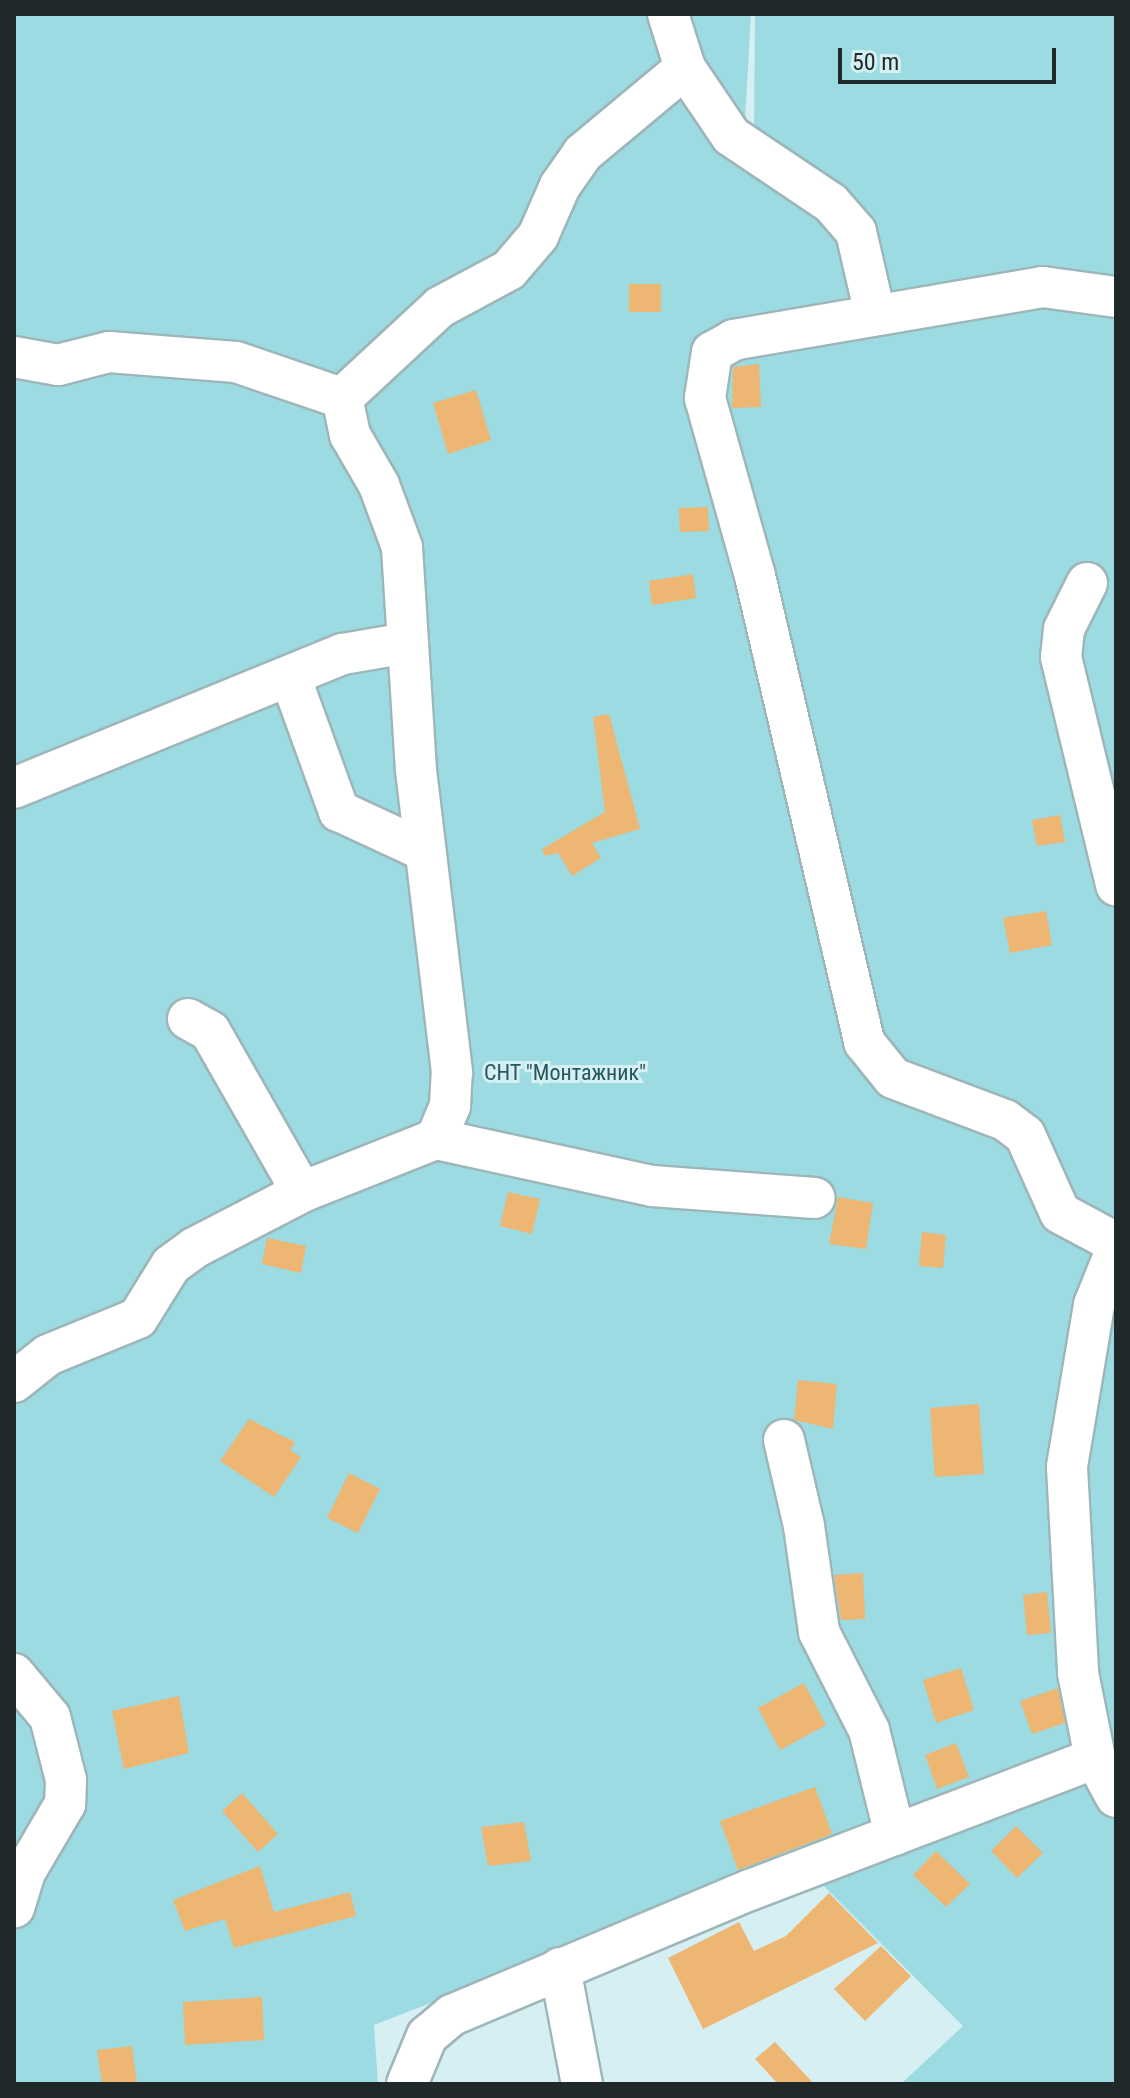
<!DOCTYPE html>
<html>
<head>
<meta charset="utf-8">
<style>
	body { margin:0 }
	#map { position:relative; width:1130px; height:2098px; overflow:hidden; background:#d5eff2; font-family:"Roboto Condensed",sans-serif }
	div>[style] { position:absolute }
	.green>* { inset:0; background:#9cdbe2 }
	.building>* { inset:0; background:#edb672 }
	.roads { filter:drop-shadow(2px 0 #9db6b9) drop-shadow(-2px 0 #9db6b9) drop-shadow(0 2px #9db6b9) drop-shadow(0 -2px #9db6b9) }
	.minor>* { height:40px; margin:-20px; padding:0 20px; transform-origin:20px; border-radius:20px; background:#fff }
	span { translate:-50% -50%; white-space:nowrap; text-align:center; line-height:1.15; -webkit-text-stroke:6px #d5eff2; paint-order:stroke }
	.park-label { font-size:22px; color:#25585d }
	.frame { position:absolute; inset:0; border:16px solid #1f292a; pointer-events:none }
	.scale { position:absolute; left:838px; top:48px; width:218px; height:36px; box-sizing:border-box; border:4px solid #1f292a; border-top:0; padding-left:10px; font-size:24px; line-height:28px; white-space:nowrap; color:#1f292a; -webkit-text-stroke:6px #d5eff2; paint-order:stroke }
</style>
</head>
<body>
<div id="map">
	<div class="green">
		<div style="clip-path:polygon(14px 14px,751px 14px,745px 121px,754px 128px,755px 14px,1116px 14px,1116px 2084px,901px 2084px,963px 2026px,798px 1860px,374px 2025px,378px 2084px,14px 2084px)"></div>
	</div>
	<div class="building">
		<div style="clip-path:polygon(629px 284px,661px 284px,661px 312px,629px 312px)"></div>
		<div style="clip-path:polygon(759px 364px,761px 407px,732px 408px,733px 367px)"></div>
		<div style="clip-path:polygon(476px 390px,491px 440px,448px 454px,433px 403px)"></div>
		<div style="clip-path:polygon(708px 507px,709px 531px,680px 532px,679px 508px)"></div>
		<div style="clip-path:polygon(693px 574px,696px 598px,652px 605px,649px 581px)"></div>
		<div style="clip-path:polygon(609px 714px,640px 829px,592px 843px,601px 858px,572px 876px,558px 853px,545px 856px,542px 849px,605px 812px,593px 717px)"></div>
		<div style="clip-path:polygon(1060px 815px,1065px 842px,1037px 846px,1032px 820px)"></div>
		<div style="clip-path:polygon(1046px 911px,1052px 945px,1010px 953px,1003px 918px)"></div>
		<div style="clip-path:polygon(508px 1192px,540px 1199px,532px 1234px,500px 1226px)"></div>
		<div style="clip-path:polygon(838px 1197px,873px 1203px,866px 1249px,829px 1244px)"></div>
		<div style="clip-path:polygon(922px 1232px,946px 1235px,943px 1268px,919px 1266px)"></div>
		<div style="clip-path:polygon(267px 1238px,306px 1246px,301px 1273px,262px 1264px)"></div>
		<div style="clip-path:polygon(798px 1380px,837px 1384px,833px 1429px,794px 1420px)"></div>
		<div style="clip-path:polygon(979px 1404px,984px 1474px,935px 1477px,930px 1408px)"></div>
		<div style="clip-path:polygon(249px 1419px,295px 1442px,290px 1450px,301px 1457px,274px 1497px,220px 1461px)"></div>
		<div style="clip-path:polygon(349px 1473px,380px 1489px,358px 1533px,327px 1518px)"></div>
		<div style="clip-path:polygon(863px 1573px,865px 1619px,841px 1620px,834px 1575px)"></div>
		<div style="clip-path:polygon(1047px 1592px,1051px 1633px,1027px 1635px,1023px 1595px)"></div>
		<div style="clip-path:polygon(961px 1668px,974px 1710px,936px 1723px,923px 1680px)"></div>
		<div style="clip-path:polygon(804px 1683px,826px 1725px,780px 1750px,758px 1708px)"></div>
		<div style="clip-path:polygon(1058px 1688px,1065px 1723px,1032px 1734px,1020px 1701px)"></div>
		<div style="clip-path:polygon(179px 1696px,189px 1753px,124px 1769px,112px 1711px)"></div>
		<div style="clip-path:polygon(956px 1743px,969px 1777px,937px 1789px,925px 1755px)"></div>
		<div style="clip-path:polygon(815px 1787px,832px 1834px,738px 1870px,720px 1821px)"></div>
		<div style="clip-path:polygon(242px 1793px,278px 1834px,258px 1852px,222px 1811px)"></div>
		<div style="clip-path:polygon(524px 1822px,531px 1861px,488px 1866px,481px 1827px)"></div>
		<div style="clip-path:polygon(1016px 1826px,1043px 1853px,1017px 1878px,991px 1851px)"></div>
		<div style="clip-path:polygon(936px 1851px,970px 1884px,946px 1907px,913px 1875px)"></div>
		<div style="clip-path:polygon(260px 1866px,274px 1912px,350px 1892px,356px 1916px,234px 1948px,225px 1919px,185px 1931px,173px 1900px)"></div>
		<div style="clip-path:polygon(829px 1893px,878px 1943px,703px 2029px,668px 1958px,739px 1922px,754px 1951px,786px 1936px)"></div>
		<div style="clip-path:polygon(881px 1946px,911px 1976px,865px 2021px,834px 1989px)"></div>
		<div style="clip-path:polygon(262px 1997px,264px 2040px,185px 2045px,183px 2002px)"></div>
		<div style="clip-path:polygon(775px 2042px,814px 2084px,778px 2084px,755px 2059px)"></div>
		<div style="clip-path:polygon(132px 2046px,137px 2084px,102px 2084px,97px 2050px)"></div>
	</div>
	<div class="roads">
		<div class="minor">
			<div style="left:668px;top:14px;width:57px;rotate:72.5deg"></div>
			<div style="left:685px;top:68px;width:82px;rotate:55.9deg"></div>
			<div style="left:731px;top:136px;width:120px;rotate:33.8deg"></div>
			<div style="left:831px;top:203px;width:38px;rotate:49deg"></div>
			<div style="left:856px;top:232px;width:84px;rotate:77deg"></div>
			<div style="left:1116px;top:297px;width:74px;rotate:-172.2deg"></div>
			<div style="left:1043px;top:287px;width:314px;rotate:170.3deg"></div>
			<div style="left:734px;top:340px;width:25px;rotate:151deg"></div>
			<div style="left:712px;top:352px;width:47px;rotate:98.7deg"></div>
			<div style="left:705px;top:398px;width:185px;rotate:74.3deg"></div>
			<div style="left:755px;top:576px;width:479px;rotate:76.8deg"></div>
			<div style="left:864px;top:1042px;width:46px;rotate:51.1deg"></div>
			<div style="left:893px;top:1078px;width:120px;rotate:20.6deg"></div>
			<div style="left:1005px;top:1120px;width:25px;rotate:37deg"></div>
			<div style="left:1025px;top:1135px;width:85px;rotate:65.8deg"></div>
			<div style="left:1060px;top:1213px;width:64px;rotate:28.2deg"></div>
			<div style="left:14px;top:357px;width:45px;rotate:10.3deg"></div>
			<div style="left:58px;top:365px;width:53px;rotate:-14.3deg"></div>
			<div style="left:109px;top:352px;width:127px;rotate:4.5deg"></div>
			<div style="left:236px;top:362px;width:112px;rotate:18.8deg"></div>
			<div style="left:342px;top:398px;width:134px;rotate:-42.9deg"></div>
			<div style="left:440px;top:307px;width:78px;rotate:-28.2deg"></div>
			<div style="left:509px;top:270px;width:45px;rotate:-49.5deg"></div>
			<div style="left:538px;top:236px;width:55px;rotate:-66.3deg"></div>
			<div style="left:560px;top:186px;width:40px;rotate:-55.1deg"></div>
			<div style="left:583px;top:153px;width:133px;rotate:-39.8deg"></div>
			<div style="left:1087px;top:583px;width:51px;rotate:116.6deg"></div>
			<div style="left:1064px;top:629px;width:28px;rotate:96deg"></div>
			<div style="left:1061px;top:657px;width:235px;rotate:76.4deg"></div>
			<div style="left:290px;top:676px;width:144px;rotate:70.1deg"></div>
			<div style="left:339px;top:811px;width:95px;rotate:24.9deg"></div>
			<div style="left:14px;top:788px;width:355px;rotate:-22.2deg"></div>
			<div style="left:343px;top:654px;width:65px;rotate:-9.8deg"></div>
			<div style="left:188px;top:1019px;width:25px;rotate:29deg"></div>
			<div style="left:210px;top:1031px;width:185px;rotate:60.3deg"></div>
			<div style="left:436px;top:1139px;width:221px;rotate:12.3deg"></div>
			<div style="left:652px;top:1186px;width:163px;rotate:4.2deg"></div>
			<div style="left:1116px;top:1250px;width:59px;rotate:111.8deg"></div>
			<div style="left:1094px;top:1305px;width:164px;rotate:99.5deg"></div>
			<div style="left:1067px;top:1467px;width:206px;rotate:86.9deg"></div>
			<div style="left:1078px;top:1673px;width:87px;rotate:78.7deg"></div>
			<div style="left:1095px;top:1758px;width:44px;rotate:61.7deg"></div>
			<div style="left:14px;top:1382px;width:43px;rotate:-38.5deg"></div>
			<div style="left:48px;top:1355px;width:97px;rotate:-22.3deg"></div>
			<div style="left:138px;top:1318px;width:62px;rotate:-58.1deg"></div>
			<div style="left:171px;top:1265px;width:29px;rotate:-36deg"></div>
			<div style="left:194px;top:1248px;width:122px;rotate:-27.4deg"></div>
			<div style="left:302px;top:1192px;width:144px;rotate:-21.6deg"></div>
			<div style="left:436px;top:1139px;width:36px;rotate:-67deg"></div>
			<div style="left:450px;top:1106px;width:34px;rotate:-87deg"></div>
			<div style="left:452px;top:1072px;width:304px;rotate:-96.8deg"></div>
			<div style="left:416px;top:770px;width:223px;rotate:-93.6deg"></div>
			<div style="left:402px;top:547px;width:66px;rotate:-110.4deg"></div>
			<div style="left:379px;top:485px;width:58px;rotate:-120.1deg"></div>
			<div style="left:350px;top:435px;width:38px;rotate:-102deg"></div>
			<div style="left:784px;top:1440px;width:88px;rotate:76.9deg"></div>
			<div style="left:804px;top:1526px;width:107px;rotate:81.9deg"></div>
			<div style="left:819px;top:1632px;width:110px;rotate:63deg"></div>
			<div style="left:869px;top:1730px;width:108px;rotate:76.1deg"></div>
			<div style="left:14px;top:1674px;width:56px;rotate:50.1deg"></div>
			<div style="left:50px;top:1717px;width:65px;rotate:75.7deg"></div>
			<div style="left:66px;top:1780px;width:24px;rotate:92deg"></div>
			<div style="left:65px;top:1804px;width:79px;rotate:120.5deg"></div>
			<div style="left:25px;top:1872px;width:37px;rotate:107deg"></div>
			<div style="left:560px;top:1968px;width:118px;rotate:79.3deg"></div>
			<div style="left:407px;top:2084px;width:52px;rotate:-67.4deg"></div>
			<div style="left:427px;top:2036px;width:33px;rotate:-40deg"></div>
			<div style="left:452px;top:2015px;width:323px;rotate:-22.8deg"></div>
			<div style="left:750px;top:1890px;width:369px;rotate:-20.9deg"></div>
		</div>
	</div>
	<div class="park-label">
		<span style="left:565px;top:1073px">СНТ "Монтажник"</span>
	</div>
	<div class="frame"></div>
	<div class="scale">50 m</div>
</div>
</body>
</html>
